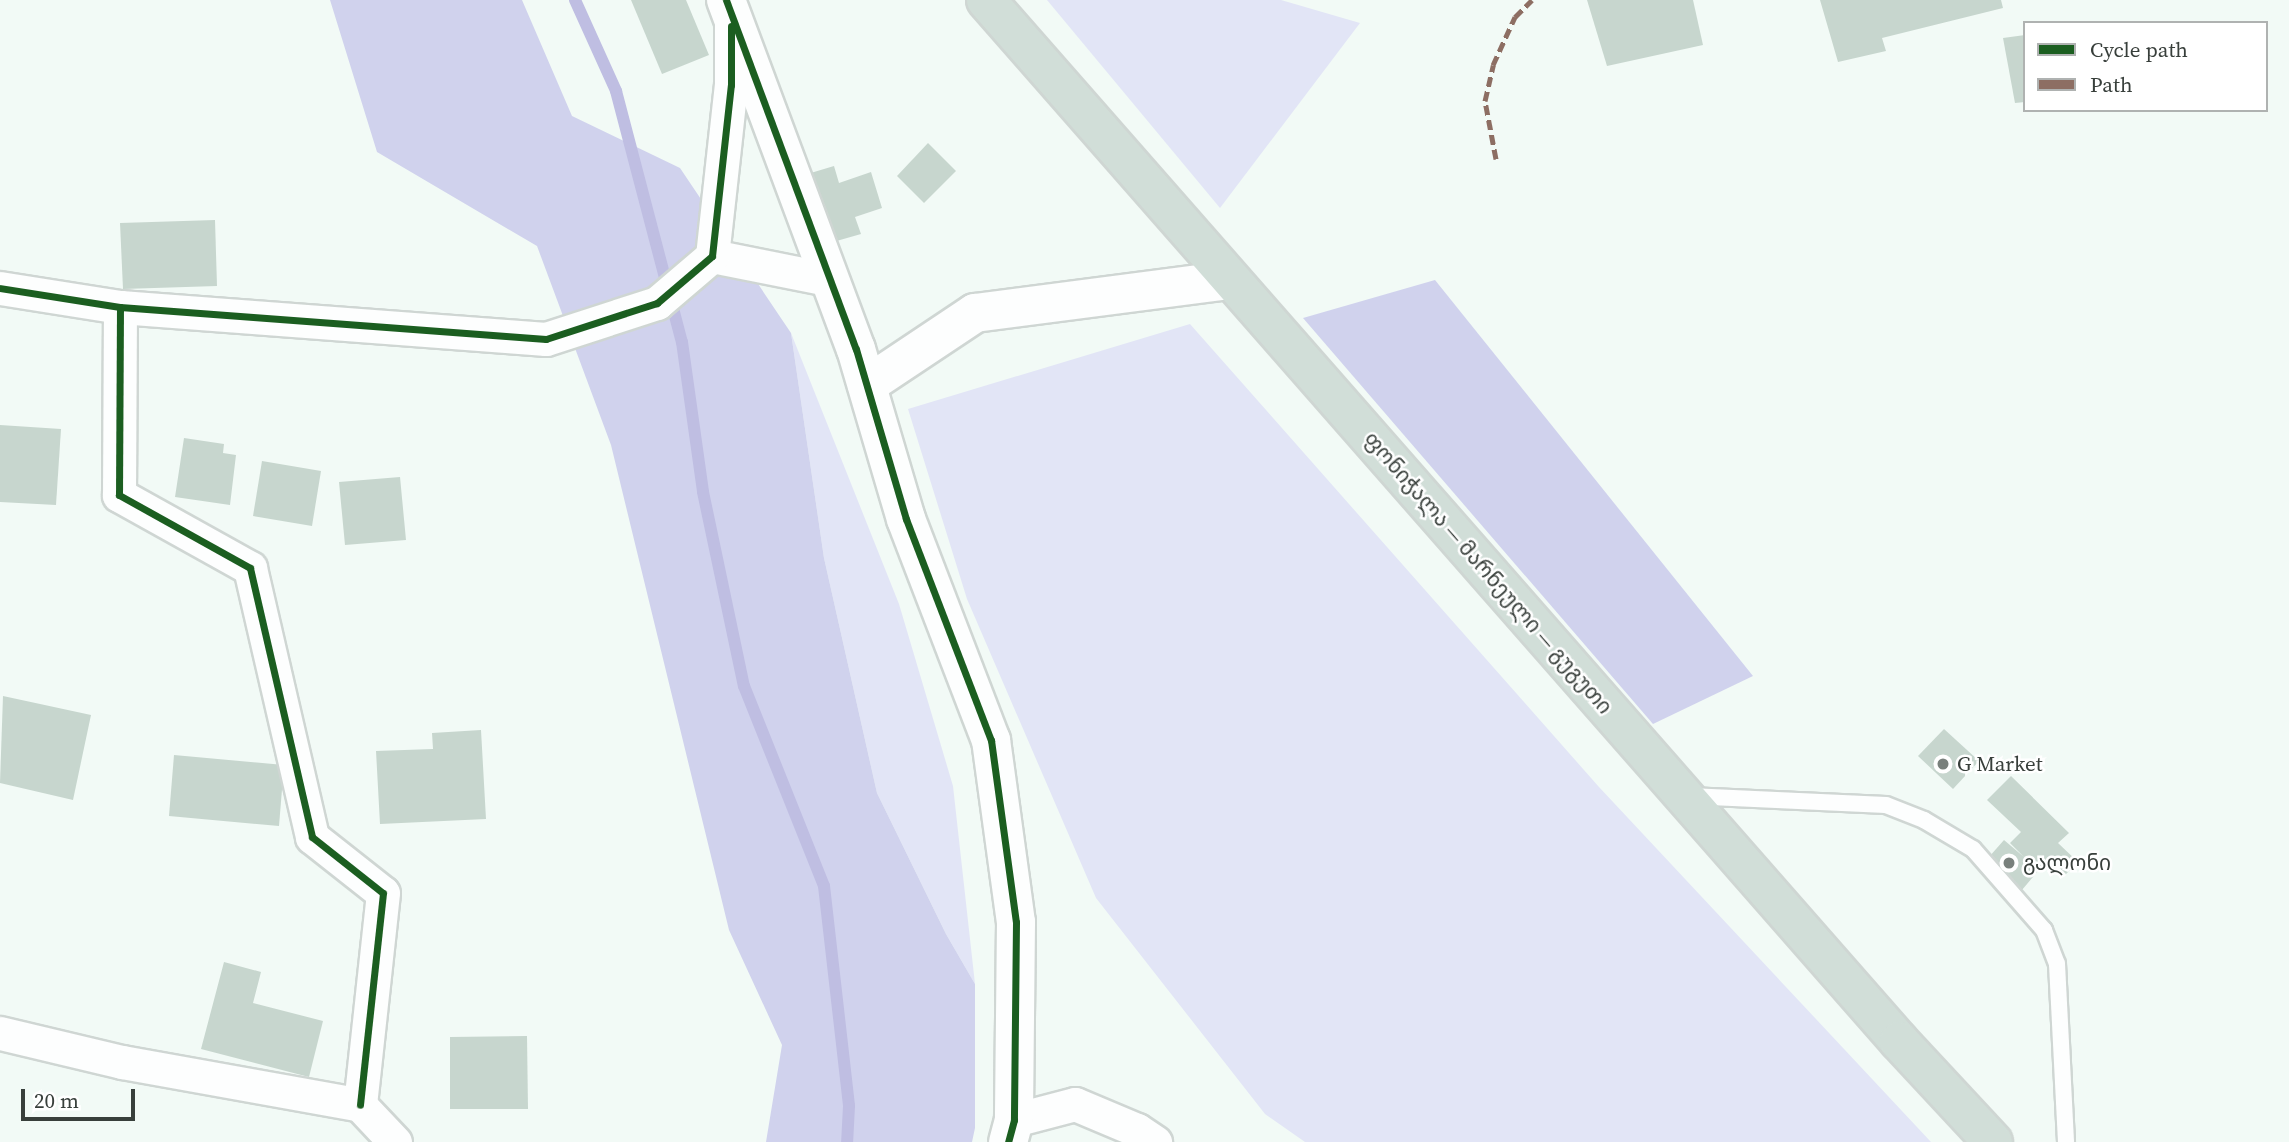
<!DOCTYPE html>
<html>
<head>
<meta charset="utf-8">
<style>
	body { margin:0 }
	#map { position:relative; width:2289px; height:1142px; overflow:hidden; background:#f2faf6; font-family:"Source Serif 4","Noto Sans Georgian",serif }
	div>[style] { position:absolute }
	.green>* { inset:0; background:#e2e5f6 }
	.forest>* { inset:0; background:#d0d2ed }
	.stream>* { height:12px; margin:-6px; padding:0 6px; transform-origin:6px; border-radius:6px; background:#bfbee2 }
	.building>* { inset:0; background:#c7d6ce }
	.roads { filter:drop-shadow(2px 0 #cfd6d3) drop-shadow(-2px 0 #cfd6d3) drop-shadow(0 2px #cfd6d3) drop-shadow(0 -2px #cfd6d3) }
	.lane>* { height:16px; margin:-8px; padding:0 8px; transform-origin:8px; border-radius:8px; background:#fdfefe }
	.street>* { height:33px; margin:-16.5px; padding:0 16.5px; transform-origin:16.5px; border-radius:16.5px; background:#fdfefe }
	.secondary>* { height:38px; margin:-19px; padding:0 19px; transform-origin:19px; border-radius:19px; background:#fdfefe }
	.highway>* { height:38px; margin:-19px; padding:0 19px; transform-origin:19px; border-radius:19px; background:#d1ded8 }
	.quiet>* { height:5px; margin-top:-2.5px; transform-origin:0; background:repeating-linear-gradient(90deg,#8d6e63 0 10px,transparent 0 15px) }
	.cycleway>* { height:7px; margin:-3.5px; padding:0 3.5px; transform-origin:3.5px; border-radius:3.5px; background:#1b5e20 }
	.dots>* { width:19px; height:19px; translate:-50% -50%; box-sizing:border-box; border:4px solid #fff; border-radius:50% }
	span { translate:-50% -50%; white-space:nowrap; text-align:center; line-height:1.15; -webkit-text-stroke:5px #fff; paint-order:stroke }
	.street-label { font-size:21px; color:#383f3b }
	.poi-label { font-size:21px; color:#383f3b }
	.left { translate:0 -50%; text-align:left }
	.legend { position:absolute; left:2023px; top:21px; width:245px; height:91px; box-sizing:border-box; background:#fff; border:2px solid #afb2b1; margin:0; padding:9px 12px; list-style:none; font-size:21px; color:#383f3b }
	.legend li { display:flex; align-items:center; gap:14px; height:35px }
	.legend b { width:35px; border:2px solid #afb2b1 }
	.scale { position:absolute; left:21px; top:1089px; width:114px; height:32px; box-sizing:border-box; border:4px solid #383f3b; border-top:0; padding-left:9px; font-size:21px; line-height:24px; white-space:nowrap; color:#383f3b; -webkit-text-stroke:5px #fff; paint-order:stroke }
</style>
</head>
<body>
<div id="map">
	<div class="green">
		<div style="clip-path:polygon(1047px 0,1281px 0,1360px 23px,1220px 208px)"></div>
		<div style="clip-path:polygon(1190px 324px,1599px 787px,1931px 1142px,1305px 1142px,1265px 1114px,1096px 898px,967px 599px,908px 409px)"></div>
		<div style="clip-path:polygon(791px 333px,899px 604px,953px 786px,975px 984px,946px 934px,877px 793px,824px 558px)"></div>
	</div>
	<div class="forest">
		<div style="clip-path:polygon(330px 0,522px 0,572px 116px,680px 168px,791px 333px,824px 558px,877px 793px,946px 934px,975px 984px,975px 1128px,972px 1142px,766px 1142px,782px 1045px,729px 930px,611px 445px,537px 246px,377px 152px)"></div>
		<div style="clip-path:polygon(1435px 280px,1753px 676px,1653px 724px,1303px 318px)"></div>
	</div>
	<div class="stream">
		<div style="left:575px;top:0;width:100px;rotate:65.7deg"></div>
		<div style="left:616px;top:91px;width:260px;rotate:75.3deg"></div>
		<div style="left:682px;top:342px;width:151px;rotate:82deg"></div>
		<div style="left:703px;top:492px;width:198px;rotate:78.1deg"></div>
		<div style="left:744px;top:686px;width:215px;rotate:68.2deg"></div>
		<div style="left:824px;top:886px;width:221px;rotate:83.5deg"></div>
		<div style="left:849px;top:1106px;width:36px;rotate:93deg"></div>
	</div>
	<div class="building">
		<div style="clip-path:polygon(631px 0,686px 0,709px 55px,662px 74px)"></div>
		<div style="clip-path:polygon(1587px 0,1693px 0,1703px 45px,1607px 66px)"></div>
		<div style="clip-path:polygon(1820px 0,2001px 0,2003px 8px,1882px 38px,1886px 51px,1838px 62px)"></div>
		<div style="clip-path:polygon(2025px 35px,2025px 102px,2015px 103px,2003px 38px)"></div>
		<div style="clip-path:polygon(928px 143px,956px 171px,924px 203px,897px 176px)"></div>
		<div style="clip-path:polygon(834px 166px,839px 183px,871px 172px,882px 208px,855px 217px,861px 234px,826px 244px,804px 175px)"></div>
		<div style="clip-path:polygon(215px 220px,217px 286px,123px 289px,120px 223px)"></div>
		<div style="clip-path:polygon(0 425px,61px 429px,56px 505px,0 502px)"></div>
		<div style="clip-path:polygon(184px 438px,224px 444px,223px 453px,236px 455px,230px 505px,175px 497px)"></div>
		<div style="clip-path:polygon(262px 461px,321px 471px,312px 526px,253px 516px)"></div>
		<div style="clip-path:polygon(400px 477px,406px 540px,345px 545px,339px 482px)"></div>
		<div style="clip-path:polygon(3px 696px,91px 715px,73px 800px,0 783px)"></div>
		<div style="clip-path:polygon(1944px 729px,1979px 761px,1953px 789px,1918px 756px)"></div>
		<div style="clip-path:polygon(481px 730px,486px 819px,380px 824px,376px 751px,433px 749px,432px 733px)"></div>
		<div style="clip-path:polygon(174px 755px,284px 765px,279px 826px,169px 816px)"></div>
		<div style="clip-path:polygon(2011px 776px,2069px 833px,2058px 843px,2078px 862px,2066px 874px,2049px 858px,2016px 897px,1981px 866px,2004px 840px,2024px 857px,2010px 843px,2021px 832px,1987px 800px)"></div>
		<div style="clip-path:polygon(224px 962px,261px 972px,253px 1003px,323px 1021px,309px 1077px,201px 1049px)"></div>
		<div style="clip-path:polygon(527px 1036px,528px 1109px,450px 1109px,450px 1037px)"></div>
	</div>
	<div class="roads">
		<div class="lane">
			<div style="left:1689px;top:796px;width:197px;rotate:2.6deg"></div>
			<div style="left:1886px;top:805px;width:41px;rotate:21.5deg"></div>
			<div style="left:1924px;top:820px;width:57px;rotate:30.6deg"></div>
			<div style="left:1973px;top:849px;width:108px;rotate:48.8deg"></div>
			<div style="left:2044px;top:930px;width:36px;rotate:69deg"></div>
			<div style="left:2057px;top:964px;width:178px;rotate:87.1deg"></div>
		</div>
		<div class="street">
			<div style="left:712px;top:256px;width:117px;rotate:11.3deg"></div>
			<div style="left:0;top:288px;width:121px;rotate:9deg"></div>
			<div style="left:120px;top:307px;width:427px;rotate:4.3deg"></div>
			<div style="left:546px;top:339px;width:117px;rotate:-18deg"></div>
			<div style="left:657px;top:303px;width:72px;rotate:-40.5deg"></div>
			<div style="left:712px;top:256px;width:172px;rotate:-83.7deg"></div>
			<div style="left:731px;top:85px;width:60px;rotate:-90deg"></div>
			<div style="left:120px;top:307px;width:188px;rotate:90.3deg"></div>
			<div style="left:119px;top:495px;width:150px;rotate:29.1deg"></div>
			<div style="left:250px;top:568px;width:276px;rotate:77deg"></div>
			<div style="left:312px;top:837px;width:90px;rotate:38.3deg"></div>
			<div style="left:383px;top:893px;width:213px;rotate:96.2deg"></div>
			<div style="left:0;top:1033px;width:125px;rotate:13.4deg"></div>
			<div style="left:122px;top:1062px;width:242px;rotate:10.2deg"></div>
			<div style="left:360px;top:1105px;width:51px;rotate:46.6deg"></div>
			<div style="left:1014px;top:1120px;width:63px;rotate:-14.7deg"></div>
			<div style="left:1075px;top:1104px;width:67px;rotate:22.8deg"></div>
			<div style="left:1137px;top:1130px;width:22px;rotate:34deg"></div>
		</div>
		<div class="secondary">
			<div style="left:726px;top:0;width:372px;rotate:69.6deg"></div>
			<div style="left:856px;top:349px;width:177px;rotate:73.6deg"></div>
			<div style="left:906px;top:519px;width:237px;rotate:69deg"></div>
			<div style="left:991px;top:740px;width:184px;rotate:82.2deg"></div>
			<div style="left:1016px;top:922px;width:198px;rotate:90.6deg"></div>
			<div style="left:1014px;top:1120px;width:23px;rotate:105deg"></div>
			<div style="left:867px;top:385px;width:130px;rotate:-33.7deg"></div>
			<div style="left:975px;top:313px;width:257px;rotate:-7.4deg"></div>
		</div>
		<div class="highway">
			<div style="left:986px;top:0;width:1385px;rotate:48.75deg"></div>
			<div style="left:1899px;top:1041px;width:138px;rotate:47.1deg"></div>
		</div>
	</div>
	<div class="quiet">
		<div style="left:1496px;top:159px;width:59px;rotate:-100.7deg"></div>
		<div style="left:1485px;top:101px;width:37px;rotate:-77deg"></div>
		<div style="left:1493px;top:65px;width:53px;rotate:-65.4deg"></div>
		<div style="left:1515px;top:17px;width:24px;rotate:-45deg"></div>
	</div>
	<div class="cycleway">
		<div style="left:726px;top:0;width:372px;rotate:69.6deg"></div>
		<div style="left:856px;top:349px;width:177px;rotate:73.6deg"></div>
		<div style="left:906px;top:519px;width:237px;rotate:69deg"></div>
		<div style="left:991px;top:740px;width:184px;rotate:82.2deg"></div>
		<div style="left:1016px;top:922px;width:198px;rotate:90.6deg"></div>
		<div style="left:1014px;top:1120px;width:23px;rotate:105deg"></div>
		<div style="left:0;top:288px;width:121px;rotate:9deg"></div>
		<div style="left:120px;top:307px;width:427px;rotate:4.3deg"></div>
		<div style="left:546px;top:339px;width:117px;rotate:-18deg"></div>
		<div style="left:657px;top:303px;width:72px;rotate:-40.5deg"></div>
		<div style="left:712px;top:256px;width:172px;rotate:-83.7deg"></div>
		<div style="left:731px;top:85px;width:59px;rotate:-90deg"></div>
		<div style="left:120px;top:307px;width:188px;rotate:90.3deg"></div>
		<div style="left:119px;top:495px;width:150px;rotate:29.1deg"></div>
		<div style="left:250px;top:568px;width:276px;rotate:77deg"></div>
		<div style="left:312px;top:837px;width:90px;rotate:38.3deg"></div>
		<div style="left:383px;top:893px;width:213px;rotate:96.2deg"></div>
	</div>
	<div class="dots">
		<div style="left:1943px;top:764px;background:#79807c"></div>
		<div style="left:2009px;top:863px;background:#79807c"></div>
	</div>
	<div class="street-label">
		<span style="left:1488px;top:573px;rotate:49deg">ფონიჭალა — მარნეული — გუგუთი</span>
	</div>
	<div class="poi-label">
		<span class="left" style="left:1957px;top:764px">G Market</span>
		<span class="left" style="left:2023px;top:863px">გალონი</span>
	</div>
	<ul class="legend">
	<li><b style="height:9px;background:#1b5e20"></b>Cycle path</li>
	<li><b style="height:9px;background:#8d6e63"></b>Path</li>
	</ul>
	<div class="scale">20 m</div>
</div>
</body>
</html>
